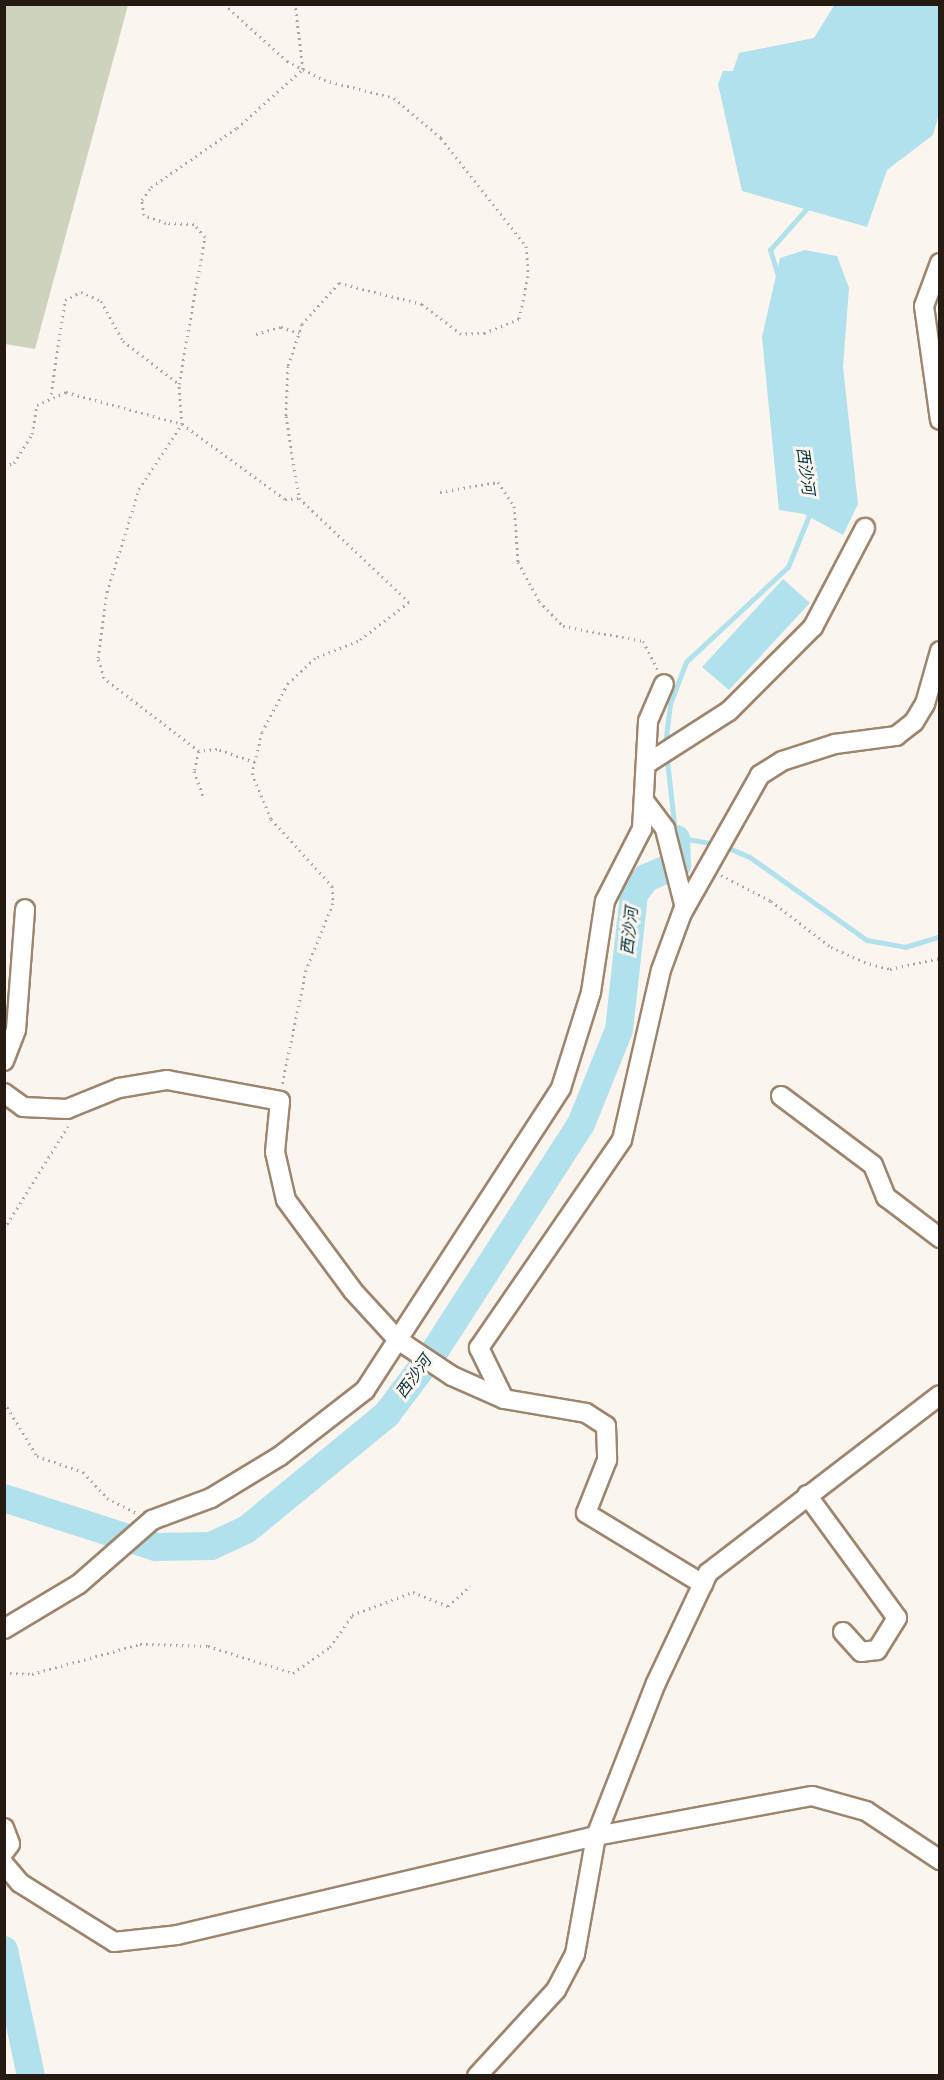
<!DOCTYPE html>
<html>
<head>
<meta charset="utf-8">
<style>
	body { margin:0 }
	#map { position:relative; width:944px; height:2080px; overflow:hidden; background:#fbf5ef; font-family:"Fira Sans Condensed","Noto Sans SC",sans-serif }
	div>[style] { position:absolute }
	.green>* { inset:0; background:#cdd3bc }
	.water>* { inset:0; background:#b1e1ec }
	.stream>* { height:4.5px; margin:-2.25px; padding:0 2.25px; transform-origin:2.25px; border-radius:2.25px; background:#b1e1ec }
	.river>* { height:28px; margin:-14px; padding:0 14px; transform-origin:14px; border-radius:14px; background:#b1e1ec }
	.path>* { height:3px; margin-top:-1.5px; transform-origin:0; background:repeating-linear-gradient(90deg,#ada59e 0 1.5px,transparent 0 6px) }
	.roads { filter:drop-shadow(2px 0 #9e856c) drop-shadow(-2px 0 #9e856c) drop-shadow(0 2px #9e856c) drop-shadow(0 -2px #9e856c) }
	.minor>* { height:18px; margin:-9px; padding:0 9px; transform-origin:9px; border-radius:9px; background:#fff }
	span { translate:-50% -50%; white-space:nowrap; text-align:center; line-height:1.15; -webkit-text-stroke:6px #fbf5ef; paint-order:stroke }
	.water-label { font-size:16px; color:#05343c; font-style:italic }
	.frame { position:absolute; inset:0; border:6px solid #251b12; pointer-events:none }
</style>
</head>
<body>
<div id="map">
	<div class="green">
		<div style="clip-path:polygon(4px 5px,128px 5px,35px 349px,5px 344px)"></div>
	</div>
	<div class="water">
		<div style="clip-path:polygon(835px 4px,939px 5px,939px 114px,933px 135px,887px 170px,867px 227px,742px 191px,718px 84px,723px 71px,733px 71px,739px 53px,814px 38px)"></div>
		<div style="clip-path:polygon(805px 250px,837px 256px,849px 288px,843px 367px,858px 504px,843px 535px,804px 514px,779px 510px,762px 337px,780px 258px)"></div>
		<div style="clip-path:polygon(783px 579px,810px 603px,729px 690px,702px 667px)"></div>
	</div>
	<div class="stream">
		<div style="left:778px;top:276px;width:27px;rotate:-107deg"></div>
		<div style="left:770px;top:250px;width:59px;rotate:-48.4deg"></div>
		<div style="left:665px;top:745px;width:41px;rotate:-83deg"></div>
		<div style="left:670px;top:704px;width:45px;rotate:-69.1deg"></div>
		<div style="left:686px;top:662px;width:139px;rotate:-43deg"></div>
		<div style="left:788px;top:567px;width:58px;rotate:-67.8deg"></div>
		<div style="left:667px;top:756px;width:81px;rotate:83.7deg"></div>
		<div style="left:676px;top:837px;width:41px;rotate:9.9deg"></div>
		<div style="left:724px;top:846px;width:28px;rotate:23deg"></div>
		<div style="left:750px;top:857px;width:143px;rotate:35.4deg"></div>
		<div style="left:867px;top:940px;width:39px;rotate:10deg"></div>
		<div style="left:905px;top:947px;width:37px;rotate:-17deg"></div>
	</div>
	<div class="river">
		<div style="left:4px;top:1498px;width:160px;rotate:17.9deg"></div>
		<div style="left:156px;top:1547px;width:55px;rotate:-1deg"></div>
		<div style="left:211px;top:1546px;width:38px;rotate:-25deg"></div>
		<div style="left:246px;top:1530px;width:183px;rotate:-39.4deg"></div>
		<div style="left:387px;top:1414px;width:81px;rotate:-53deg"></div>
		<div style="left:436px;top:1349px;width:268px;rotate:-57.2deg"></div>
		<div style="left:581px;top:1124px;width:101px;rotate:-68deg"></div>
		<div style="left:619px;top:1030px;width:137px;rotate:-83.7deg"></div>
		<div style="left:634px;top:894px;width:20px;rotate:-53deg"></div>
		<div style="left:646px;top:878px;width:34px;rotate:-23deg"></div>
		<div style="left:677px;top:865px;width:26px;rotate:-92deg"></div>
		<div style="left:4px;top:1950px;width:129px;rotate:77.9deg"></div>
	</div>
	<div class="path">
		<div style="left:224px;top:4px;width:85px;rotate:42.1deg"></div>
		<div style="left:287px;top:61px;width:42px;rotate:27.2deg"></div>
		<div style="left:324px;top:80px;width:72px;rotate:14.4deg"></div>
		<div style="left:394px;top:98px;width:62px;rotate:40.4deg"></div>
		<div style="left:441px;top:138px;width:137px;rotate:51.8deg"></div>
		<div style="left:526px;top:246px;width:30px;rotate:86deg"></div>
		<div style="left:528px;top:276px;width:44px;rotate:101.8deg"></div>
		<div style="left:519px;top:319px;width:37px;rotate:158deg"></div>
		<div style="left:485px;top:333px;width:24px;rotate:178deg"></div>
		<div style="left:461px;top:334px;width:49px;rotate:-142.4deg"></div>
		<div style="left:422px;top:304px;width:86px;rotate:-165.8deg"></div>
		<div style="left:339px;top:283px;width:55px;rotate:132.1deg"></div>
		<div style="left:302px;top:324px;width:44px;rotate:108.4deg"></div>
		<div style="left:288px;top:366px;width:50px;rotate:92.3deg"></div>
		<div style="left:286px;top:416px;width:83px;rotate:81deg"></div>
		<div style="left:299px;top:498px;width:151px;rotate:43.4deg"></div>
		<div style="left:409px;top:602px;width:64px;rotate:142.6deg"></div>
		<div style="left:358px;top:641px;width:46px;rotate:158.4deg"></div>
		<div style="left:315px;top:658px;width:37px;rotate:137deg"></div>
		<div style="left:288px;top:683px;width:55px;rotate:118deg"></div>
		<div style="left:262px;top:732px;width:42px;rotate:103.7deg"></div>
		<div style="left:252px;top:773px;width:50px;rotate:67.6deg"></div>
		<div style="left:271px;top:819px;width:91px;rotate:47.7deg"></div>
		<div style="left:332px;top:886px;width:17px;rotate:87deg"></div>
		<div style="left:333px;top:903px;width:72px;rotate:111.9deg"></div>
		<div style="left:306px;top:970px;width:117px;rotate:101.8deg"></div>
		<div style="left:256px;top:334px;width:26px;rotate:-16deg"></div>
		<div style="left:281px;top:327px;width:19px;rotate:18deg"></div>
		<div style="left:51px;top:394px;width:95px;rotate:-81.5deg"></div>
		<div style="left:65px;top:300px;width:18px;rotate:-27deg"></div>
		<div style="left:81px;top:292px;width:22px;rotate:24deg"></div>
		<div style="left:101px;top:301px;width:46px;rotate:61.2deg"></div>
		<div style="left:123px;top:341px;width:71px;rotate:37.5deg"></div>
		<div style="left:4px;top:466px;width:10px;rotate:-17deg"></div>
		<div style="left:14px;top:463px;width:34px;rotate:-58deg"></div>
		<div style="left:32px;top:434px;width:29px;rotate:-80deg"></div>
		<div style="left:37px;top:405px;width:32px;rotate:-24deg"></div>
		<div style="left:66px;top:392px;width:120px;rotate:15.4deg"></div>
		<div style="left:182px;top:424px;width:127px;rotate:36.1deg"></div>
		<div style="left:285px;top:499px;width:14px;rotate:-4deg"></div>
		<div style="left:440px;top:492px;width:59px;rotate:-9.8deg"></div>
		<div style="left:498px;top:482px;width:29px;rotate:56deg"></div>
		<div style="left:514px;top:506px;width:56px;rotate:85.9deg"></div>
		<div style="left:518px;top:562px;width:44px;rotate:61.7deg"></div>
		<div style="left:539px;top:601px;width:35px;rotate:46deg"></div>
		<div style="left:563px;top:626px;width:81px;rotate:10.6deg"></div>
		<div style="left:643px;top:641px;width:34px;rotate:63deg"></div>
		<div style="left:199px;top:751px;width:21px;rotate:104deg"></div>
		<div style="left:194px;top:771px;width:27px;rotate:70deg"></div>
		<div style="left:255px;top:762px;width:40px;rotate:-161.1deg"></div>
		<div style="left:217px;top:749px;width:18px;rotate:174deg"></div>
		<div style="left:199px;top:751px;width:120px;rotate:-142.5deg"></div>
		<div style="left:104px;top:678px;width:21px;rotate:-107deg"></div>
		<div style="left:98px;top:658px;width:67px;rotate:-82.2deg"></div>
		<div style="left:107px;top:592px;width:108px;rotate:-72.7deg"></div>
		<div style="left:139px;top:489px;width:78px;rotate:-56.5deg"></div>
		<div style="left:182px;top:424px;width:40px;rotate:-94.3deg"></div>
		<div style="left:179px;top:384px;width:149px;rotate:-80deg"></div>
		<div style="left:205px;top:237px;width:17px;rotate:-130deg"></div>
		<div style="left:194px;top:224px;width:28px;rotate:-178deg"></div>
		<div style="left:166px;top:223px;width:23px;rotate:-160deg"></div>
		<div style="left:144px;top:215px;width:15px;rotate:-98deg"></div>
		<div style="left:142px;top:200px;width:16px;rotate:-55deg"></div>
		<div style="left:151px;top:187px;width:104px;rotate:-34.5deg"></div>
		<div style="left:237px;top:128px;width:89px;rotate:-41.8deg"></div>
		<div style="left:303px;top:69px;width:65px;rotate:-97deg"></div>
		<div style="left:721px;top:875px;width:56px;rotate:27.5deg"></div>
		<div style="left:771px;top:901px;width:76px;rotate:37.5deg"></div>
		<div style="left:831px;top:947px;width:36px;rotate:24deg"></div>
		<div style="left:864px;top:962px;width:27px;rotate:15deg"></div>
		<div style="left:890px;top:969px;width:51px;rotate:-12.4deg"></div>
		<div style="left:4px;top:1229px;width:121px;rotate:-58.1deg"></div>
		<div style="left:4px;top:1402px;width:63px;rotate:58.6deg"></div>
		<div style="left:37px;top:1456px;width:49px;rotate:19.2deg"></div>
		<div style="left:83px;top:1472px;width:35px;rotate:47deg"></div>
		<div style="left:107px;top:1498px;width:34px;rotate:27deg"></div>
		<div style="left:4px;top:1673px;width:28px;rotate:2deg"></div>
		<div style="left:32px;top:1674px;width:112px;rotate:-15.5deg"></div>
		<div style="left:140px;top:1644px;width:68px;rotate:1.7deg"></div>
		<div style="left:208px;top:1646px;width:89px;rotate:17.6deg"></div>
		<div style="left:293px;top:1673px;width:45px;rotate:-35.1deg"></div>
		<div style="left:330px;top:1647px;width:39px;rotate:-55deg"></div>
		<div style="left:352px;top:1615px;width:65px;rotate:-20.7deg"></div>
		<div style="left:413px;top:1592px;width:38px;rotate:22deg"></div>
		<div style="left:448px;top:1606px;width:30px;rotate:-42deg"></div>
	</div>
	<div class="roads">
		<div class="minor">
			<div style="left:940px;top:263px;width:46px;rotate:110.4deg"></div>
			<div style="left:924px;top:306px;width:115px;rotate:82deg"></div>
			<div style="left:648px;top:763px;width:96px;rotate:-32.7deg"></div>
			<div style="left:729px;top:711px;width:119px;rotate:-45deg"></div>
			<div style="left:813px;top:627px;width:112px;rotate:-62.3deg"></div>
			<div style="left:645px;top:802px;width:34px;rotate:53deg"></div>
			<div style="left:665px;top:829px;width:81px;rotate:75.8deg"></div>
			<div style="left:4px;top:1061px;width:33px;rotate:-69deg"></div>
			<div style="left:16px;top:1030px;width:121px;rotate:-85.7deg"></div>
			<div style="left:4px;top:1093px;width:24px;rotate:36deg"></div>
			<div style="left:23px;top:1107px;width:44px;rotate:2.6deg"></div>
			<div style="left:67px;top:1109px;width:56px;rotate:-22deg"></div>
			<div style="left:119px;top:1088px;width:49px;rotate:-9.5deg"></div>
			<div style="left:167px;top:1080px;width:115px;rotate:10.5deg"></div>
			<div style="left:280px;top:1101px;width:51px;rotate:95.6deg"></div>
			<div style="left:275px;top:1152px;width:49px;rotate:77.1deg"></div>
			<div style="left:286px;top:1200px;width:113px;rotate:53.6deg"></div>
			<div style="left:353px;top:1291px;width:67px;rotate:47.4deg"></div>
			<div style="left:398px;top:1340px;width:65px;rotate:33.7deg"></div>
			<div style="left:452px;top:1376px;width:57px;rotate:23.9deg"></div>
			<div style="left:504px;top:1399px;width:83px;rotate:9.7deg"></div>
			<div style="left:586px;top:1413px;width:24px;rotate:33deg"></div>
			<div style="left:606px;top:1426px;width:34px;rotate:88deg"></div>
			<div style="left:607px;top:1460px;width:57px;rotate:111.6deg"></div>
			<div style="left:586px;top:1513px;width:137px;rotate:31.3deg"></div>
			<div style="left:781px;top:1096px;width:115px;rotate:36.9deg"></div>
			<div style="left:873px;top:1165px;width:35px;rotate:68deg"></div>
			<div style="left:886px;top:1197px;width:68px;rotate:37.2deg"></div>
			<div style="left:504px;top:1399px;width:57px;rotate:-116.1deg"></div>
			<div style="left:479px;top:1348px;width:252px;rotate:-55.5deg"></div>
			<div style="left:622px;top:1140px;width:174px;rotate:-77.1deg"></div>
			<div style="left:661px;top:970px;width:61px;rotate:-69.8deg"></div>
			<div style="left:682px;top:913px;width:159px;rotate:-60.5deg"></div>
			<div style="left:760px;top:775px;width:26px;rotate:-32deg"></div>
			<div style="left:782px;top:761px;width:56px;rotate:-17.8deg"></div>
			<div style="left:835px;top:744px;width:62px;rotate:-7.5deg"></div>
			<div style="left:896px;top:736px;width:23px;rotate:-38deg"></div>
			<div style="left:914px;top:722px;width:21px;rotate:-59deg"></div>
			<div style="left:925px;top:704px;width:55px;rotate:-74.2deg"></div>
			<div style="left:807px;top:1495px;width:152px;rotate:53.8deg"></div>
			<div style="left:897px;top:1618px;width:38px;rotate:122deg"></div>
			<div style="left:877px;top:1650px;width:16px;rotate:173deg"></div>
			<div style="left:861px;top:1652px;width:27px;rotate:-132deg"></div>
			<div style="left:4px;top:1629px;width:87px;rotate:-31deg"></div>
			<div style="left:79px;top:1584px;width:97px;rotate:-41.2deg"></div>
			<div style="left:152px;top:1520px;width:63px;rotate:-20.4deg"></div>
			<div style="left:211px;top:1498px;width:81px;rotate:-31.3deg"></div>
			<div style="left:280px;top:1456px;width:108px;rotate:-37.8deg"></div>
			<div style="left:365px;top:1390px;width:360px;rotate:-57deg"></div>
			<div style="left:561px;top:1088px;width:101px;rotate:-72.6deg"></div>
			<div style="left:591px;top:992px;width:92px;rotate:-81.3deg"></div>
			<div style="left:605px;top:901px;width:81px;rotate:-62.8deg"></div>
			<div style="left:642px;top:829px;width:108px;rotate:-86.8deg"></div>
			<div style="left:648px;top:721px;width:40px;rotate:-66.6deg"></div>
			<div style="left:4px;top:1828px;width:17px;rotate:69deg"></div>
			<div style="left:10px;top:1844px;width:10px;rotate:127deg"></div>
			<div style="left:4px;top:1864px;width:25px;rotate:50deg"></div>
			<div style="left:20px;top:1883px;width:111px;rotate:32.1deg"></div>
			<div style="left:114px;top:1942px;width:63px;rotate:-6.3deg"></div>
			<div style="left:177px;top:1935px;width:431px;rotate:-13.3deg"></div>
			<div style="left:596px;top:1836px;width:220px;rotate:-10.5deg"></div>
			<div style="left:812px;top:1796px;width:56px;rotate:15.5deg"></div>
			<div style="left:866px;top:1811px;width:89px;rotate:33.5deg"></div>
			<div style="left:477px;top:2076px;width:117px;rotate:-47.4deg"></div>
			<div style="left:556px;top:1990px;width:41px;rotate:-62.2deg"></div>
			<div style="left:575px;top:1954px;width:120px;rotate:-79.9deg"></div>
			<div style="left:596px;top:1836px;width:164px;rotate:-68.6deg"></div>
			<div style="left:656px;top:1683px;width:122px;rotate:-64.7deg"></div>
			<div style="left:708px;top:1573px;width:292px;rotate:-37.5deg"></div>
		</div>
	</div>
	<div class="water-label">
		<span style="left:805px;top:471px;rotate:82deg">西沙河</span>
		<span style="left:630px;top:931px;rotate:-84deg">西沙河</span>
		<span style="left:414px;top:1377px;rotate:-54deg">西沙河</span>
	</div>
	<div class="frame"></div>
</div>
</body>
</html>
